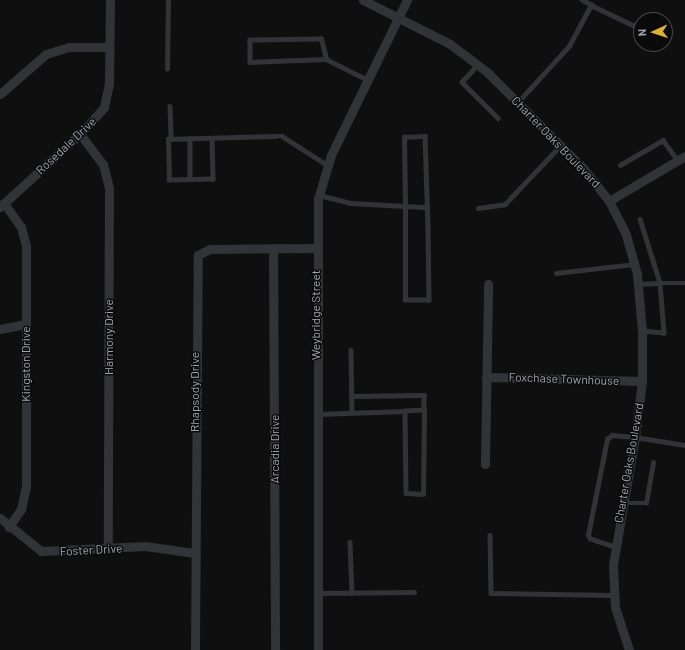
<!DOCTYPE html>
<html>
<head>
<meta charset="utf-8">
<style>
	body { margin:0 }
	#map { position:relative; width:685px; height:650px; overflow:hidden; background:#0f0f10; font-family:Barlow,sans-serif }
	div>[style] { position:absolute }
	.service>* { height:4.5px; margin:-2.25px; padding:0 2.25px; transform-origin:2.25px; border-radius:2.25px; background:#323337 }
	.minor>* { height:9px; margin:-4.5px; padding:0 4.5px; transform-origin:4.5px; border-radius:4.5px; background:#323337 }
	span { translate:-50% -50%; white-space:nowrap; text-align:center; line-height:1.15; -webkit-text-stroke:3px #0a0a0b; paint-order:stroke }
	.street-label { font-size:12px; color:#a1a5af }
	.north { position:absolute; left:633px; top:12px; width:40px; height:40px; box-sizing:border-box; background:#0a0a0b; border:1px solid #46484d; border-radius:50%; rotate:267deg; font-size:11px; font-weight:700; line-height:16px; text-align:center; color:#a1a5af }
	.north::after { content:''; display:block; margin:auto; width:14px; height:18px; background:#ddb03a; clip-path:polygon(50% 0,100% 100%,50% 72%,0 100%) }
</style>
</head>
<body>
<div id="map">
	<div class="service">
		<div style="left:591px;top:5px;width:55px;rotate:25.6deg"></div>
		<div style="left:326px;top:59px;width:21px;rotate:-104deg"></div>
		<div style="left:321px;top:39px;width:71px;rotate:179.2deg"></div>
		<div style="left:250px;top:40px;width:22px;rotate:90deg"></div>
		<div style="left:250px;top:62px;width:76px;rotate:-2.3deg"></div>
		<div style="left:326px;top:59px;width:47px;rotate:26.6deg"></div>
		<div style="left:478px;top:65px;width:23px;rotate:133deg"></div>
		<div style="left:462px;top:82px;width:51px;rotate:45deg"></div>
		<div style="left:167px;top:69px;width:69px;rotate:-89.2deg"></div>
		<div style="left:518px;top:102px;width:76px;rotate:-47.7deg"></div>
		<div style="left:569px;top:46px;width:47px;rotate:-61.8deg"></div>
		<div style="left:591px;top:5px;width:10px;rotate:-151deg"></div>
		<div style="left:170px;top:106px;width:33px;rotate:88deg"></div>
		<div style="left:190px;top:138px;width:41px;rotate:90deg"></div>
		<div style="left:212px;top:138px;width:41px;rotate:88.6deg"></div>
		<div style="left:213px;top:179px;width:44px;rotate:178.7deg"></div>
		<div style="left:169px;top:180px;width:41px;rotate:-91.4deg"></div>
		<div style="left:168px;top:139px;width:108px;rotate:-1.6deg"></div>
		<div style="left:276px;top:136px;width:6px"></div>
		<div style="left:282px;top:136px;width:54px;rotate:32.8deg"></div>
		<div style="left:620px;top:165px;width:50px;rotate:-30.2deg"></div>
		<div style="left:663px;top:140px;width:24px;rotate:54deg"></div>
		<div style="left:319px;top:195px;width:32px;rotate:14deg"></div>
		<div style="left:350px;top:203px;width:55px;rotate:3.1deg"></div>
		<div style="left:405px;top:206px;width:69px;rotate:-90.8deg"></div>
		<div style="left:404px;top:137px;width:21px;rotate:-3deg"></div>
		<div style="left:425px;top:136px;width:91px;rotate:88.1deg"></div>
		<div style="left:428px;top:227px;width:73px;rotate:89.2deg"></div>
		<div style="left:429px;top:300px;width:24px;rotate:180deg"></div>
		<div style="left:405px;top:300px;width:94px;rotate:-90deg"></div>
		<div style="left:405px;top:206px;width:22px;rotate:3deg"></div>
		<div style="left:478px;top:208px;width:27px;rotate:-8deg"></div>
		<div style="left:505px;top:204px;width:81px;rotate:-46.5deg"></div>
		<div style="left:640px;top:219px;width:67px;rotate:72.6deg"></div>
		<div style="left:660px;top:283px;width:25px"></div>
		<div style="left:556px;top:273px;width:80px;rotate:-6.5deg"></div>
		<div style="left:639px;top:284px;width:21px;rotate:-3deg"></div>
		<div style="left:660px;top:283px;width:50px;rotate:85.4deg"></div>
		<div style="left:664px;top:333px;width:22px;rotate:-175deg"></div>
		<div style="left:351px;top:350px;width:62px;rotate:89.1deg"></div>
		<div style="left:351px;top:396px;width:73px;rotate:-0.8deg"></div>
		<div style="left:424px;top:395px;width:15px;rotate:90deg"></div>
		<div style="left:318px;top:414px;width:87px;rotate:-2deg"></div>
		<div style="left:405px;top:411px;width:82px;rotate:89.3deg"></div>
		<div style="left:406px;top:493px;width:17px;rotate:3deg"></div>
		<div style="left:423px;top:494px;width:84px;rotate:-89.3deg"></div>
		<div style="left:424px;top:410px;width:19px;rotate:177deg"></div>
		<div style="left:623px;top:503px;width:23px"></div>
		<div style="left:646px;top:503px;width:41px;rotate:-80.1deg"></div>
		<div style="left:490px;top:535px;width:58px;rotate:89deg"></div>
		<div style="left:491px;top:593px;width:123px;rotate:0.9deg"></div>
		<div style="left:350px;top:542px;width:51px;rotate:87.8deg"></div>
		<div style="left:615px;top:547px;width:26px;rotate:-162deg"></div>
		<div style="left:590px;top:539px;width:4px;rotate:-117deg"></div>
		<div style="left:588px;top:535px;width:98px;rotate:-78.8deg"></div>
		<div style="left:607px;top:439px;width:6px;rotate:-39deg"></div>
		<div style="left:612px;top:435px;width:23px;rotate:5deg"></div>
		<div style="left:635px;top:437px;width:51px;rotate:9.1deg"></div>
		<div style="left:318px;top:593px;width:96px;rotate:-0.6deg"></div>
	</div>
	<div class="minor">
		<div style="left:363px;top:0;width:97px;rotate:26.8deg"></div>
		<div style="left:450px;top:44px;width:46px;rotate:37.1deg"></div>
		<div style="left:487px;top:72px;width:136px;rotate:45deg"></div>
		<div style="left:583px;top:168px;width:42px;rotate:51.8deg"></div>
		<div style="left:609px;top:201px;width:38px;rotate:63deg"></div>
		<div style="left:626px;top:235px;width:41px;rotate:74.2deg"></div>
		<div style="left:637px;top:274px;width:57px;rotate:85deg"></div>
		<div style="left:642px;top:331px;width:50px;rotate:90deg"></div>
		<div style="left:642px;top:381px;width:56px;rotate:97.1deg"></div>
		<div style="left:635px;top:437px;width:129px;rotate:99.8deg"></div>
		<div style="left:613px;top:564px;width:43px;rotate:87.3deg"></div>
		<div style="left:615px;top:607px;width:45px;rotate:72deg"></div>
		<div style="left:0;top:94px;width:61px;rotate:-41deg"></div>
		<div style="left:46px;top:54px;width:24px;rotate:-17deg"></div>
		<div style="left:69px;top:47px;width:40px"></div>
		<div style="left:80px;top:134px;width:38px;rotate:53deg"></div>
		<div style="left:103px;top:164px;width:25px;rotate:76deg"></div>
		<div style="left:109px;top:188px;width:361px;rotate:90.2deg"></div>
		<div style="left:609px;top:201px;width:88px;rotate:-30.6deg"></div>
		<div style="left:4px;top:203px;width:29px;rotate:55deg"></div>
		<div style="left:21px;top:227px;width:20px;rotate:75deg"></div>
		<div style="left:26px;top:246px;width:240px;rotate:90deg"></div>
		<div style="left:26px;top:486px;width:24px;rotate:102deg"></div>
		<div style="left:21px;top:509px;width:22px;rotate:124deg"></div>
		<div style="left:0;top:207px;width:108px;rotate:-42.4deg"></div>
		<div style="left:80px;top:134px;width:36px;rotate:-48deg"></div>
		<div style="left:104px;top:107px;width:24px;rotate:-78deg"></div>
		<div style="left:109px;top:84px;width:84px;rotate:-89.3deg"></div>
		<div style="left:273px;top:248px;width:402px;rotate:89.7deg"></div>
		<div style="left:0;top:329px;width:26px;rotate:-11deg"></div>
		<div style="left:486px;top:377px;width:156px;rotate:1.5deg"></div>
		<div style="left:485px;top:464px;width:180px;rotate:-89deg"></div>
		<div style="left:0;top:518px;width:53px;rotate:38.8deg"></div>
		<div style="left:41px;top:551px;width:104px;rotate:-2.8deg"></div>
		<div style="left:145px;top:546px;width:49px;rotate:8.1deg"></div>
		<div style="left:195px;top:650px;width:395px;rotate:-89.6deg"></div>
		<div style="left:198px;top:255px;width:13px;rotate:-27deg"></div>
		<div style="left:210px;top:249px;width:106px;rotate:-0.5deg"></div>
		<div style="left:318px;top:650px;width:451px;rotate:-90deg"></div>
		<div style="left:318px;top:199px;width:46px;rotate:-73.5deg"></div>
		<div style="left:331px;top:155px;width:173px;rotate:-63.9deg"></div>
	</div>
	<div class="street-label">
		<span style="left:556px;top:142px;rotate:46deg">Charter Oaks Boulevard</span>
		<span style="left:66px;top:146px;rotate:-43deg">Rosedale Drive</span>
		<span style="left:316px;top:315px;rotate:-90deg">Weybridge Street</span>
		<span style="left:109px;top:337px;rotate:-90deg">Harmony Drive</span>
		<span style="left:26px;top:364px;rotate:-90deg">Kingston Drive</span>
		<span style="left:564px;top:379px;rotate:2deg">Foxchase Townhouse</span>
		<span style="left:195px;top:392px;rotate:-90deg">Rhapsody Drive</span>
		<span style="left:275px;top:449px;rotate:-90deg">Arcadia Drive</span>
		<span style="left:629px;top:463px;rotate:-80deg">Charter Oaks Boulevard</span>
		<span style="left:91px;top:550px;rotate:-3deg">Foster Drive</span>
	</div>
	<div class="north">N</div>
</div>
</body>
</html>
